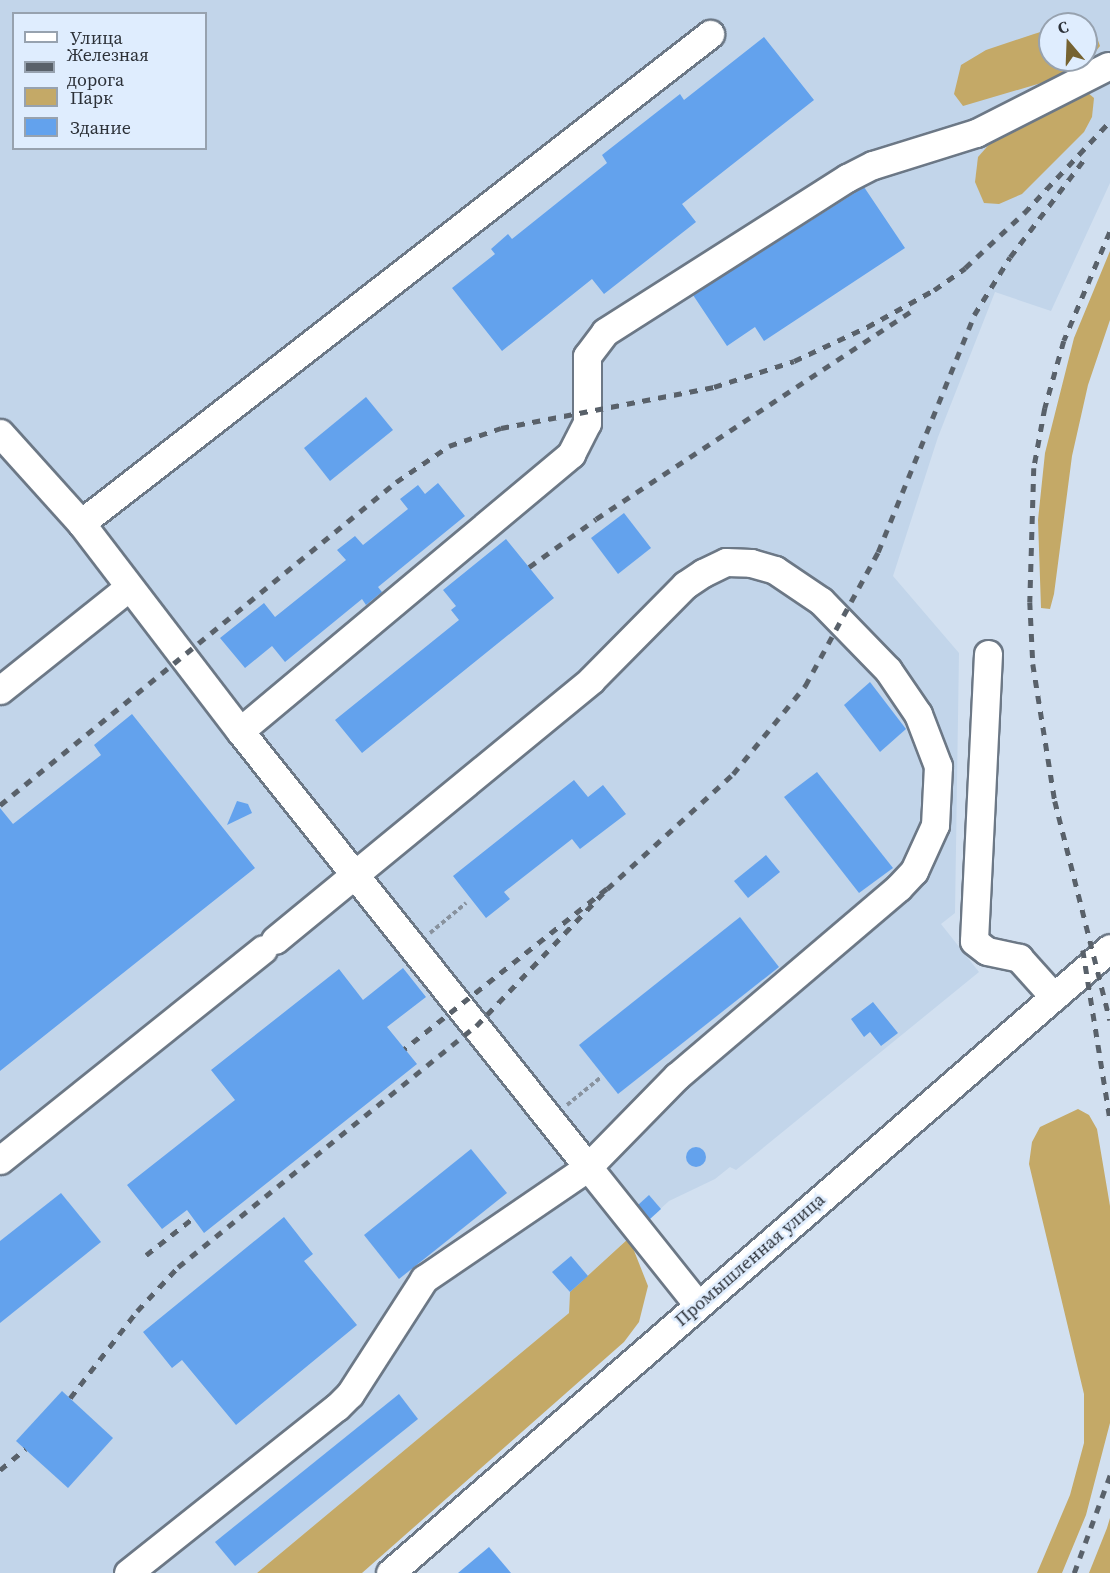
<!DOCTYPE html>
<html>
<head>
<meta charset="utf-8">
<style>
	body { margin:0 }
	#map { position:relative; width:1110px; height:1573px; overflow:hidden; background:#d2e0f0; font-family:"Source Serif 4",serif }
	div>[style] { position:absolute }
	.built>* { inset:0; background:#c2d5ea }
	.green>* { inset:0; background:#c4a967 }
	.building>* { inset:0; background:#63a2ed }
	.round { border-radius:50% }
	.path>* { height:4px; margin-top:-2px; transform-origin:0; background:repeating-linear-gradient(90deg,#88929e 0 4.5px,transparent 0 7.5px) }
	.roads { filter:drop-shadow(2px 0 #6c7886) drop-shadow(-2px 0 #6c7886) drop-shadow(0 2px #6c7886) drop-shadow(0 -2px #6c7886) }
	.minor>* { height:27px; margin:-13.5px; padding:0 13.5px; transform-origin:13.5px; border-radius:13.5px; background:#fff }
	.rail>* { height:4.5px; margin-top:-2.25px; transform-origin:0; background:repeating-linear-gradient(90deg,#59616a 0 8px,transparent 0 16px) }
	span { translate:-50% -50%; white-space:nowrap; text-align:center; line-height:1.15; -webkit-text-stroke:5px #dfedfe; paint-order:stroke }
	.street-label { font-size:18px; color:#2c3138 }
	.legend { position:absolute; left:12px; top:12px; width:195px; height:138px; box-sizing:border-box; background:#dfedfe; border:2px solid #97a2af; margin:0; padding:8px 10px; list-style:none; font-size:18px; color:#2c3138 }
	.legend li { display:flex; align-items:center; gap:12px; height:30px }
	.legend b { width:30px; border:2px solid #97a2af }
	.north { position:absolute; left:1038px; top:12px; width:60px; height:60px; box-sizing:border-box; background:#dfedfe; border:2px solid #97a2af; border-radius:50%; rotate:341deg; font-size:16px; font-weight:700; line-height:24px; text-align:center; color:#2c3138 }
	.north::after { content:''; display:block; margin:auto; width:21px; height:27px; background:#766331; clip-path:polygon(50% 0,100% 100%,50% 72%,0 100%) }
</style>
</head>
<body>
<div id="map">
	<div class="built">
		<div style="clip-path:polygon(evenodd,0 0,1110px 0,1110px 183px,1051px 311px,995px 292px,938px 437px,893px 576px,959px 653px,955px 913px,941px 924px,979px 972px,736px 1170px,730px 1167px,715px 1179px,669px 1201px,570px 1292px,569px 1313px,257px 1573px,0 1573px,0 0,14px 14px,206px 14px,206px 148px,14px 148px,14px 14px,0 0,1050px 24px,1086px 24px,1086px 60px,1050px 60px,1050px 24px)"></div>
	</div>
	<div class="green">
		<div style="clip-path:polygon(1086px 25px,1094px 29px,1100px 46px,1087px 62px,1058px 78px,963px 106px,954px 94px,961px 65px,986px 50px,1034px 34px,1050px 29px,1050px 60px,1086px 60px)"></div>
		<div style="clip-path:polygon(1087px 92px,1094px 98px,1092px 117px,1084px 132px,1022px 194px,999px 204px,984px 203px,975px 182px,978px 157px,993px 140px)"></div>
		<div style="clip-path:polygon(1110px 251px,1110px 320px,1088px 385px,1072px 456px,1054px 594px,1050px 609px,1041px 608px,1038px 520px,1045px 453px,1074px 338px)"></div>
		<div style="clip-path:polygon(1078px 1109px,1089px 1115px,1097px 1129px,1110px 1206px,1110px 1423px,1086px 1515px,1062px 1573px,1037px 1573px,1070px 1495px,1084px 1443px,1084px 1394px,1029px 1164px,1032px 1142px,1040px 1127px)"></div>
		<div style="clip-path:polygon(629px 1238px,648px 1286px,639px 1322px,624px 1342px,362px 1573px,257px 1573px,569px 1313px,570px 1292px)"></div>
		<div style="clip-path:polygon(1110px 1518px,1110px 1573px,1089px 1573px,1107px 1528px)"></div>
	</div>
	<div class="building">
		<div style="clip-path:polygon(764px 37px,814px 100px,682px 204px,696px 222px,604px 294px,592px 279px,502px 351px,452px 288px,495px 254px,491px 249px,508px 234px,512px 239px,607px 163px,602px 155px,680px 94px,684px 100px)"></div>
		<div style="clip-path:polygon(864px 187px,905px 248px,764px 341px,755px 327px,727px 346px,693px 295px)"></div>
		<div style="clip-path:polygon(366px 397px,393px 430px,330px 481px,304px 448px)"></div>
		<div style="clip-path:polygon(438px 483px,465px 516px,378px 587px,382px 592px,366px 605px,362px 599px,285px 662px,272px 646px,245px 668px,220px 638px,264px 603px,275px 617px,346px 560px,337px 550px,355px 536px,363px 545px,408px 509px,400px 499px,418px 485px,425px 494px)"></div>
		<div style="clip-path:polygon(624px 513px,651px 548px,618px 574px,591px 538px)"></div>
		<div style="clip-path:polygon(506px 539px,554px 598px,362px 753px,335px 720px,459px 620px,451px 610px,456px 606px,443px 590px)"></div>
		<div style="clip-path:polygon(870px 682px,906px 729px,880px 752px,844px 705px)"></div>
		<div style="clip-path:polygon(132px 714px,255px 868px,0 1071px,0 808px,13px 824px,101px 755px,94px 745px)"></div>
		<div style="clip-path:polygon(817px 772px,893px 868px,859px 893px,784px 797px)"></div>
		<div style="clip-path:polygon(574px 780px,588px 797px,603px 785px,626px 814px,580px 849px,572px 839px,504px 892px,510px 899px,486px 918px,453px 876px)"></div>
		<div style="clip-path:polygon(237px 801px,248px 804px,252px 813px,227px 825px)"></div>
		<div style="clip-path:polygon(766px 855px,780px 872px,748px 898px,734px 881px)"></div>
		<div style="clip-path:polygon(740px 917px,779px 967px,618px 1094px,579px 1045px)"></div>
		<div style="clip-path:polygon(403px 968px,426px 997px,387px 1027px,417px 1064px,204px 1233px,187px 1210px,162px 1229px,127px 1185px,235px 1100px,211px 1070px,339px 969px,363px 1000px)"></div>
		<div style="clip-path:polygon(873px 1002px,898px 1033px,881px 1046px,870px 1032px,864px 1037px,851px 1019px)"></div>
		<div class="round" style="left:686px;top:1147px;width:20px;height:20px"></div>
		<div style="clip-path:polygon(471px 1149px,507px 1193px,399px 1279px,364px 1235px)"></div>
		<div style="clip-path:polygon(61px 1193px,101px 1242px,0 1323px,0 1241px)"></div>
		<div style="clip-path:polygon(649px 1195px,661px 1209px,650px 1219px,638px 1205px)"></div>
		<div style="clip-path:polygon(284px 1217px,313px 1254px,304px 1261px,357px 1325px,236px 1425px,182px 1360px,172px 1368px,143px 1332px)"></div>
		<div style="clip-path:polygon(571px 1256px,588px 1276px,570px 1292px,552px 1272px)"></div>
		<div style="clip-path:polygon(62px 1391px,113px 1438px,68px 1488px,16px 1441px)"></div>
		<div style="clip-path:polygon(399px 1394px,418px 1419px,235px 1566px,215px 1542px)"></div>
		<div style="clip-path:polygon(489px 1547px,511px 1573px,458px 1573px)"></div>
	</div>
	<div class="path">
		<div style="left:430px;top:933px;width:47px;rotate:-39.8deg"></div>
		<div style="left:567px;top:1105px;width:43px;rotate:-39.3deg"></div>
	</div>
	<div class="roads">
		<div class="minor">
			<div style="left:0;top:433px;width:121px;rotate:48deg"></div>
			<div style="left:988px;top:654px;width:287px;rotate:92.8deg"></div>
			<div style="left:974px;top:941px;width:16px;rotate:38deg"></div>
			<div style="left:987px;top:951px;width:33px;rotate:12deg"></div>
			<div style="left:1019px;top:958px;width:52px;rotate:48.1deg"></div>
			<div style="left:0;top:690px;width:165px;rotate:-38.6deg"></div>
			<div style="left:240px;top:731px;width:432px;rotate:-39.9deg"></div>
			<div style="left:571px;top:454px;width:35px;rotate:-63deg"></div>
			<div style="left:587px;top:423px;width:67px;rotate:-90deg"></div>
			<div style="left:587px;top:356px;width:30px;rotate:-53deg"></div>
			<div style="left:605px;top:332px;width:287px;rotate:-32.5deg"></div>
			<div style="left:847px;top:178px;width:29px;rotate:-27deg"></div>
			<div style="left:873px;top:165px;width:108px;rotate:-17.3deg"></div>
			<div style="left:976px;top:133px;width:148px;rotate:-26.9deg"></div>
			<div style="left:275px;top:940px;width:409px;rotate:-39.4deg"></div>
			<div style="left:591px;top:680px;width:134px;rotate:-45.3deg"></div>
			<div style="left:685px;top:585px;width:22px;rotate:-34deg"></div>
			<div style="left:703px;top:573px;width:25px;rotate:-26deg"></div>
			<div style="left:726px;top:562px;width:25px;rotate:2deg"></div>
			<div style="left:751px;top:563px;width:25px;rotate:16deg"></div>
			<div style="left:775px;top:570px;width:55px;rotate:34deg"></div>
			<div style="left:821px;top:601px;width:96px;rotate:45.8deg"></div>
			<div style="left:888px;top:670px;width:53px;rotate:55.7deg"></div>
			<div style="left:918px;top:714px;width:56px;rotate:69deg"></div>
			<div style="left:938px;top:766px;width:59px;rotate:92.9deg"></div>
			<div style="left:935px;top:825px;width:51px;rotate:114.5deg"></div>
			<div style="left:914px;top:871px;width:23px;rotate:133deg"></div>
			<div style="left:898px;top:888px;width:290px;rotate:139.6deg"></div>
			<div style="left:677px;top:1076px;width:127px;rotate:134.4deg"></div>
			<div style="left:588px;top:1167px;width:176px;rotate:51.4deg"></div>
			<div style="left:0;top:1160px;width:337px;rotate:-38.7deg"></div>
			<div style="left:128px;top:1573px;width:267px;rotate:-38.5deg"></div>
			<div style="left:337px;top:1407px;width:18px;rotate:-45deg"></div>
			<div style="left:350px;top:1394px;width:137px;rotate:-57.2deg"></div>
			<div style="left:424px;top:1279px;width:199px;rotate:-34.3deg"></div>
			<div style="left:588px;top:1167px;width:558px;rotate:-128.6deg"></div>
			<div style="left:240px;top:731px;width:262px;rotate:-127.4deg"></div>
			<div style="left:81px;top:523px;width:797px;rotate:-37.86deg"></div>
			<div style="left:390px;top:1573px;width:953px;rotate:-40.96deg"></div>
		</div>
	</div>
	<div class="rail">
		<div style="left:1110px;top:232px;width:118px;rotate:112.9deg"></div>
		<div style="left:1064px;top:341px;width:70px;rotate:105.8deg"></div>
		<div style="left:1045px;top:408px;width:61px;rotate:100.4deg"></div>
		<div style="left:1034px;top:468px;width:134px;rotate:91.7deg"></div>
		<div style="left:1030px;top:602px;width:62px;rotate:87.2deg"></div>
		<div style="left:1033px;top:664px;width:139px;rotate:80.9deg"></div>
		<div style="left:1055px;top:801px;width:226px;rotate:75.9deg"></div>
		<div style="left:529px;top:567px;width:82px;rotate:-35.6deg"></div>
		<div style="left:596px;top:519px;width:376px;rotate:-33.4deg"></div>
		<div style="left:0;top:805px;width:511px;rotate:-39.2deg"></div>
		<div style="left:396px;top:482px;width:64px;rotate:-34.2deg"></div>
		<div style="left:449px;top:446px;width:55px;rotate:-19.1deg"></div>
		<div style="left:501px;top:428px;width:217px;rotate:-10.9deg"></div>
		<div style="left:714px;top:387px;width:84px;rotate:-18deg"></div>
		<div style="left:794px;top:361px;width:81px;rotate:-25deg"></div>
		<div style="left:867px;top:327px;width:77px;rotate:-28.9deg"></div>
		<div style="left:934px;top:290px;width:38px;rotate:-35deg"></div>
		<div style="left:965px;top:268px;width:81px;rotate:-43deg"></div>
		<div style="left:1024px;top:213px;width:126px;rotate:-46.9deg"></div>
		<div style="left:607px;top:889px;width:171px;rotate:-42.4deg"></div>
		<div style="left:733px;top:774px;width:114px;rotate:-50.7deg"></div>
		<div style="left:805px;top:686px;width:153px;rotate:-61.4deg"></div>
		<div style="left:878px;top:552px;width:256px;rotate:-67.9deg"></div>
		<div style="left:974px;top:315px;width:68px;rotate:-58.2deg"></div>
		<div style="left:1010px;top:257px;width:121px;rotate:-52.8deg"></div>
		<div style="left:1083px;top:950px;width:170px;rotate:80.9deg"></div>
		<div style="left:146px;top:1255px;width:60px;rotate:-38.2deg"></div>
		<div style="left:70px;top:1398px;width:110px;rotate:-52.4deg"></div>
		<div style="left:137px;top:1311px;width:60px;rotate:-47deg"></div>
		<div style="left:178px;top:1267px;width:383px;rotate:-39deg"></div>
		<div style="left:476px;top:1026px;width:190px;rotate:-46.3deg"></div>
		<div style="left:607px;top:889px;width:258px;rotate:141.6deg"></div>
		<div style="left:0;top:1470px;width:33px;rotate:-40deg"></div>
		<div style="left:1074px;top:1573px;width:104px;rotate:-69.8deg"></div>
	</div>
	<div class="street-label">
		<span style="left:750px;top:1260px;rotate:-41deg">Промышленная улица</span>
	</div>
	<ul class="legend">
	<li><b style="height:8px;background:#fff"></b>Улица</li>
	<li><b style="height:8px;background:#59616a"></b>Железная дорога</li>
	<li><b style="height:16px;background:#c4a967"></b>Парк</li>
	<li><b style="height:16px;background:#63a2ed"></b>Здание</li>
	</ul>
	<div class="north">С</div>
</div>
</body>
</html>
